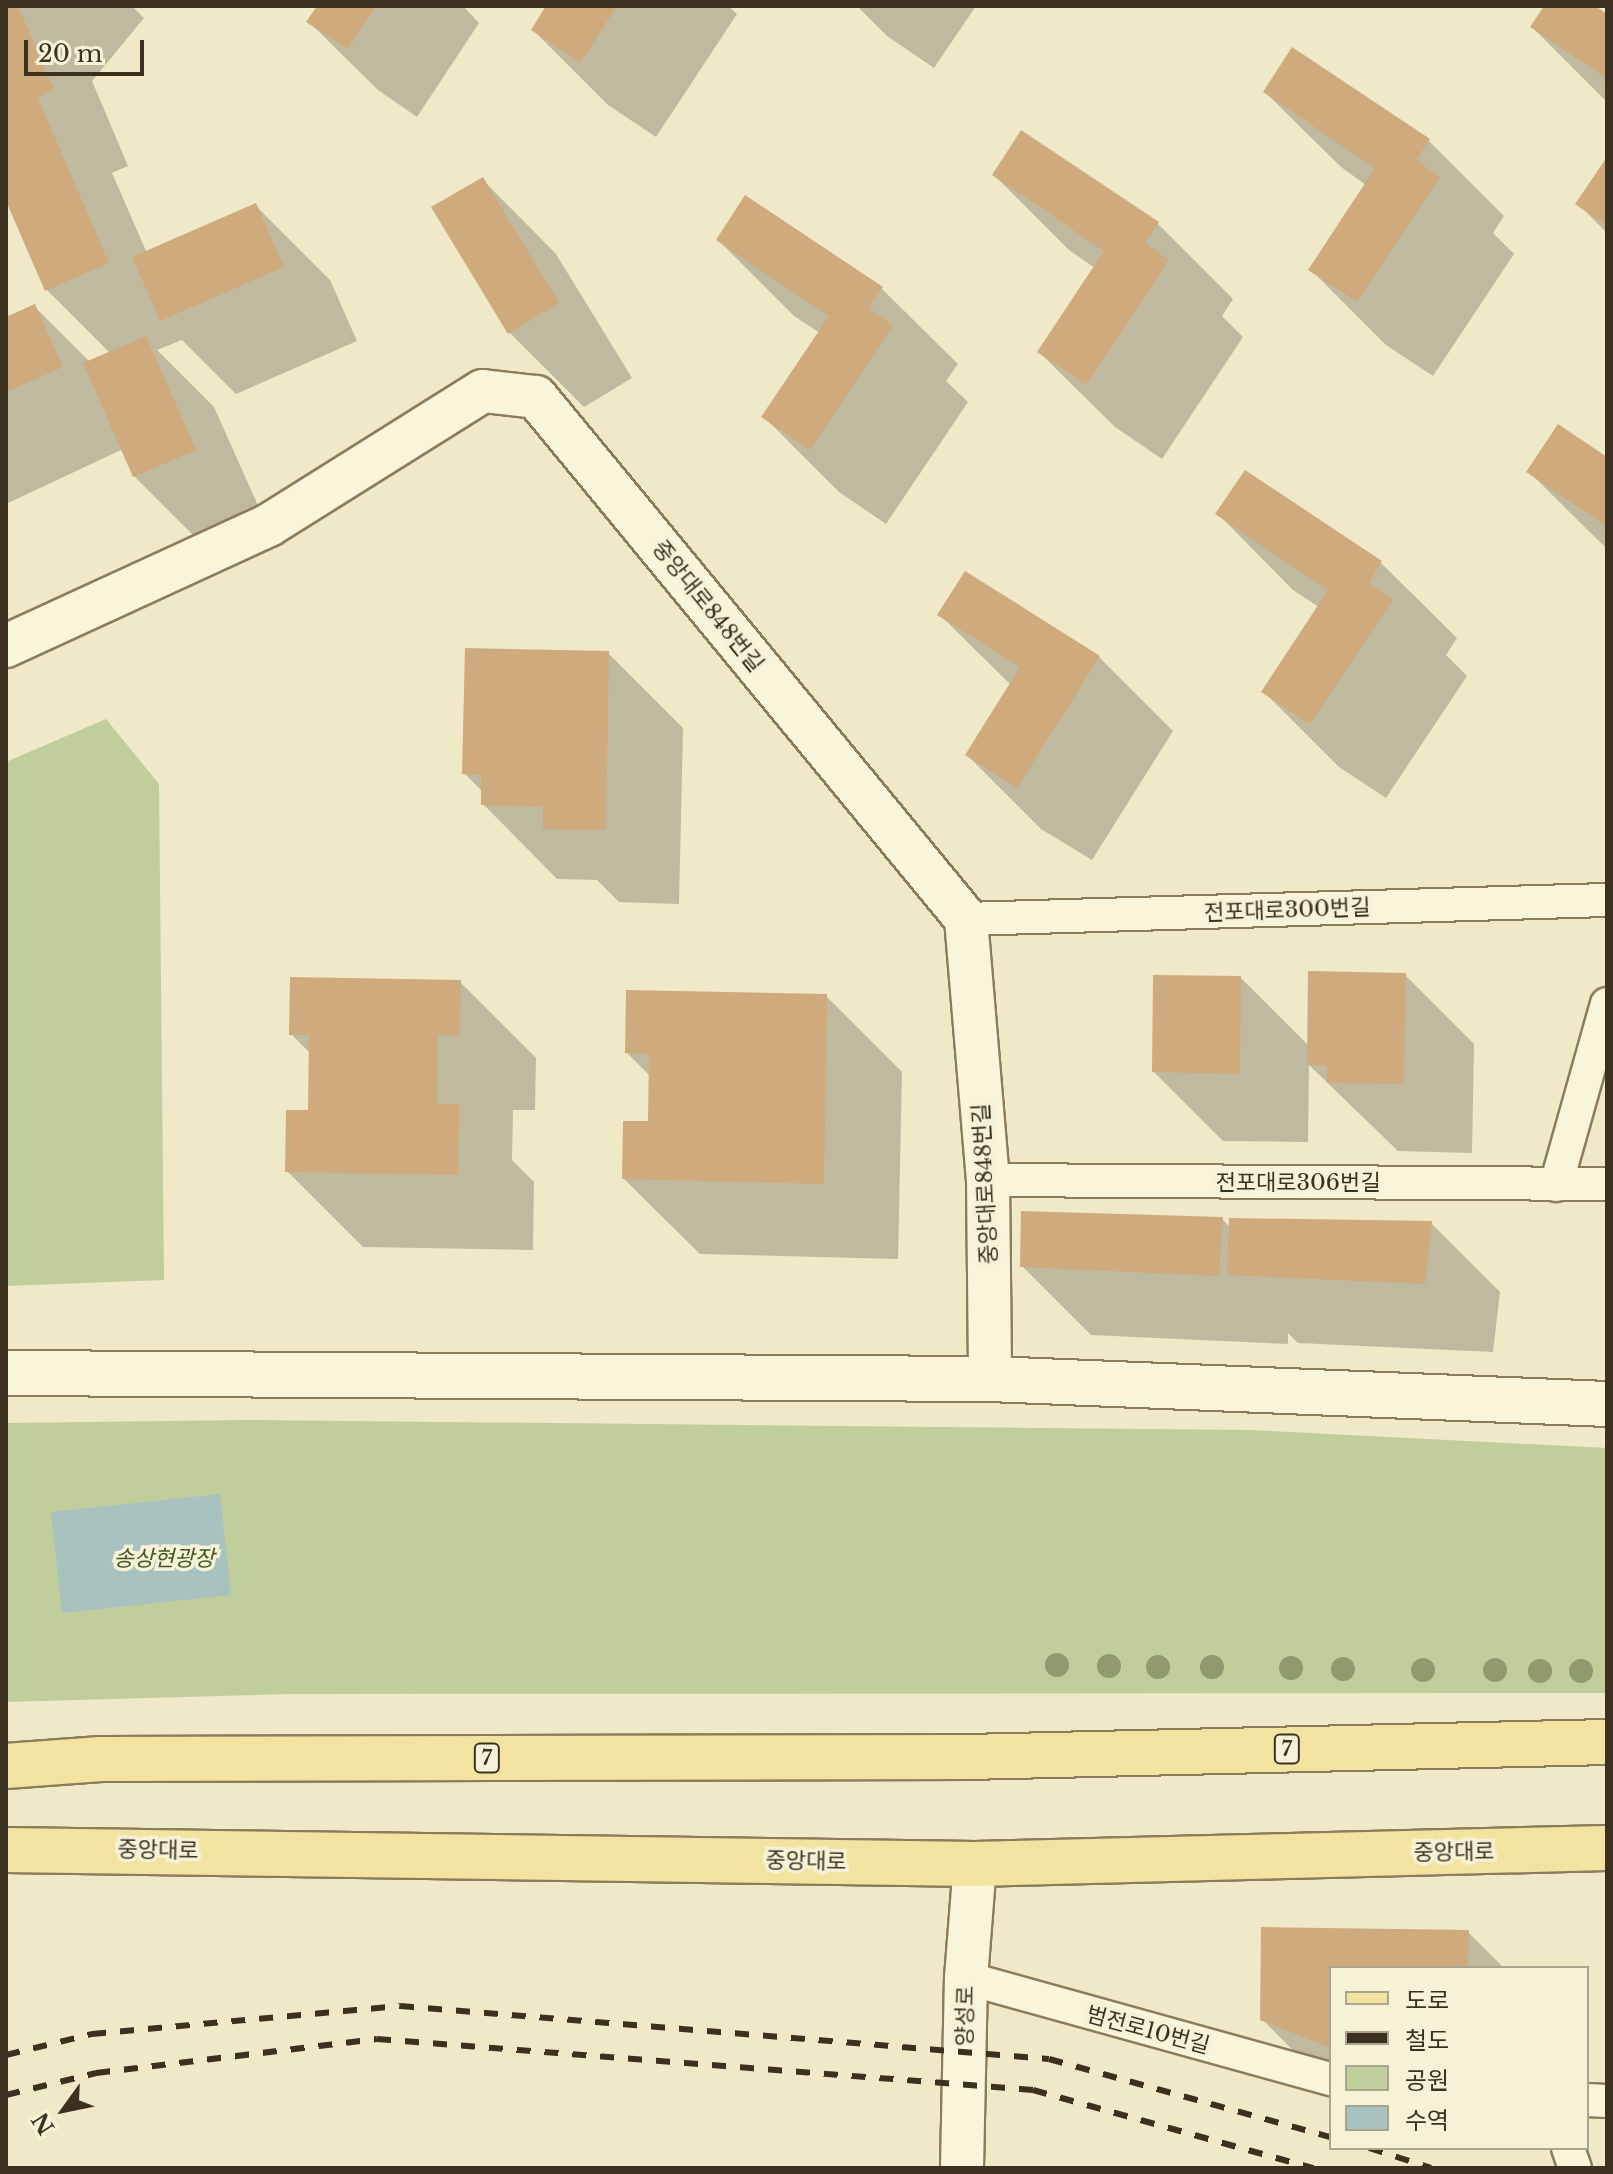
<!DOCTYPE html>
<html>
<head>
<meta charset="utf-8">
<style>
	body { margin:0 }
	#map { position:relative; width:1613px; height:2174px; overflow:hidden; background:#efe9c7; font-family:"Libre Baskerville","Noto Sans KR",serif }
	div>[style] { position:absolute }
	.green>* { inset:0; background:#c0ce9b }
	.water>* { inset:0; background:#a8c3bf }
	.shadow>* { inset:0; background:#0003 }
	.building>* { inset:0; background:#ceaa7d }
	.roads { filter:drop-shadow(2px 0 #8b7c5c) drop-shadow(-2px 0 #8b7c5c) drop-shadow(0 2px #8b7c5c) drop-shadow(0 -2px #8b7c5c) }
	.minor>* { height:32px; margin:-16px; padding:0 16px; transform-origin:16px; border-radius:16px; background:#f9f5db }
	.tertiary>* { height:42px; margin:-21px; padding:0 21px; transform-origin:21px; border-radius:21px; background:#f9f5db }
	.secondary>* { height:44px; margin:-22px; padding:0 22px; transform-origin:22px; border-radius:22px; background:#f9f5db }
	.primary>* { height:44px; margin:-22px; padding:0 22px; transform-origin:22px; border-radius:22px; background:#f2e4a0 }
	.rail>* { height:6px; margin-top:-3px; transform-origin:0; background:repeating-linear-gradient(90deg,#3c3120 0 14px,transparent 0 28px) }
	.trees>* { width:24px; height:24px; margin:-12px; border-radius:50%; background:#91996e }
	span { translate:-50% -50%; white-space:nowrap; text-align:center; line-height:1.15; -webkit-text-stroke:7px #f6f2d7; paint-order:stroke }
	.shield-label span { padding:2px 6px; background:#f6f2d7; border:2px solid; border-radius:6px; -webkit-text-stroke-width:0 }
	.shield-label { font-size:20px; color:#3c3120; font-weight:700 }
	.street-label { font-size:22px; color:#3c3120 }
	.park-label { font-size:22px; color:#445826; font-style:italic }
	.frame { position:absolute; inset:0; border:8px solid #3c3120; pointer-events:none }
	.legend { position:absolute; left:1329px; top:1966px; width:260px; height:184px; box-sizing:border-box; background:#f6f2d7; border:2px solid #aca58e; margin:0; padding:10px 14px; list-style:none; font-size:24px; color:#3c3120 }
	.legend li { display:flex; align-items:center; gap:16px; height:40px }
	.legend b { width:40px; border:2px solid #aca58e }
	.north { position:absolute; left:24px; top:2070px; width:80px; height:80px; -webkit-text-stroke:6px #f6f2d7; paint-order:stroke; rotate:237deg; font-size:22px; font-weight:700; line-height:32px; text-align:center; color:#3c3120 }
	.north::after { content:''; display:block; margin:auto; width:28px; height:36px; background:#3c3120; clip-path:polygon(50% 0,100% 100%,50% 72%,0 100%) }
	.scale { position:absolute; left:24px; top:40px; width:120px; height:36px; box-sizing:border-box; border:4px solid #3c3120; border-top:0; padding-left:10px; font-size:24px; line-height:28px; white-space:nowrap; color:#3c3120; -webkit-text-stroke:6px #f6f2d7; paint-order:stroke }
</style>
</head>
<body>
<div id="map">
	<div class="green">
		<div style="clip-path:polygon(106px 719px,159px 784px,164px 1280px,6px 1286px,6px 762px)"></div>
		<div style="clip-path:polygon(245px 1420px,1251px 1430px,1607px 1448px,1607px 1693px,290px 1694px,6px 1702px,6px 1423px)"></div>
	</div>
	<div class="water">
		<div style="clip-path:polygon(220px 1494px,231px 1595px,62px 1613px,51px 1512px)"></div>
	</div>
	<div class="shadow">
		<div style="clip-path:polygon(6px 6px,132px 6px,144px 18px,92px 81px,128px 166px,112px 173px,147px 253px,255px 205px,330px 280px,357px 341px,236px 394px,182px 340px,157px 350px,214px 407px,264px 519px,203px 545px,134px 476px,123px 449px,6px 504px,6px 319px,35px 307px,90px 362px,110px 353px,47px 290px,6px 196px)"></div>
		<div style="clip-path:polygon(319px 6px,463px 6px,479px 23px,417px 117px,378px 90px,309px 22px)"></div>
		<div style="clip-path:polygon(549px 6px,728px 6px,737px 14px,656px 137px,608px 105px,533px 30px)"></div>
		<div style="clip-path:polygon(857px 6px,976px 6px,934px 68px,887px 36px)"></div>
		<div style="clip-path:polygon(1546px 6px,1591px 6px,1607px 17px,1607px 102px,1532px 27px)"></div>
		<div style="clip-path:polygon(1265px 92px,1429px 141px,1504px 216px,1493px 233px,1514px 254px,1433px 376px,1386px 345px,1310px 269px,1366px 185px,1341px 167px)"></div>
		<div style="clip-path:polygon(1607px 160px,1607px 233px,1578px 204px)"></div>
		<div style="clip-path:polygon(994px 175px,1158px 224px,1233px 299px,1222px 316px,1243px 337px,1162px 459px,1115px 427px,1039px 352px,1095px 268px,1069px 250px)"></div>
		<div style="clip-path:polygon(482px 179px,556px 254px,632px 378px,584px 407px,510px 333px)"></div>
		<div style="clip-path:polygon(746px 198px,882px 289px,958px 364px,946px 381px,968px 402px,886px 524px,839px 492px,764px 417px,820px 333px,794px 316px,718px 240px)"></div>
		<div style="clip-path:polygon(1607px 460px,1607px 549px,1528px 471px)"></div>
		<div style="clip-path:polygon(1245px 472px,1381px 563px,1457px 638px,1446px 655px,1467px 676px,1386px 798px,1339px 767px,1263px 691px,1319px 607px,1293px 590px,1218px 514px)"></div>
		<div style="clip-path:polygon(940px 615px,1099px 657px,1173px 731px,1092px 860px,1041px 829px,967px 755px,1011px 685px)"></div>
		<div style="clip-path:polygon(608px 653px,683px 728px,679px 904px,619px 902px,597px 880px,557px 879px,483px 804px,483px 792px,464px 773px)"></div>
		<div style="clip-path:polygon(1405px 975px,1474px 1044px,1472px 1153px,1398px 1151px,1309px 1065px,1308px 1142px,1223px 1141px,1154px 1072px,1241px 978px,1309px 1046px)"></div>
		<div style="clip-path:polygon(460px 982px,536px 1058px,535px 1110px,513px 1110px,512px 1160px,534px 1182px,533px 1250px,363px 1247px,287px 1171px,310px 1112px,311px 1054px,291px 1034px)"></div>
		<div style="clip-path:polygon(826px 996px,902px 1072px,898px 1259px,700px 1254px,624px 1179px,650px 1123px,651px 1077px,627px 1053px)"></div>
		<div style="clip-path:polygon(1222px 1219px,1231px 1228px,1431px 1223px,1500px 1292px,1493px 1352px,1298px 1343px,1288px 1333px,1288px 1344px,1091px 1335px,1022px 1266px)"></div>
		<div style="clip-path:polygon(1263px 1929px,1468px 1932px,1504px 1968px,1331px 1968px,1331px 2089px,1262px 2019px)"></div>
	</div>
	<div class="building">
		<div style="clip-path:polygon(6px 6px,18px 6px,54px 90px,38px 98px,109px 263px,45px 291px,6px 201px)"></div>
		<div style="clip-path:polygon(317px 6px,376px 6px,348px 49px,306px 22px)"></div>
		<div style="clip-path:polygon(546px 6px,617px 6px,580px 63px,531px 30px)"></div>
		<div style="clip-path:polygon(1544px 6px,1595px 6px,1607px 14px,1607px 79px,1530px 27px)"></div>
		<div style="clip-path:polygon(1292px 47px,1430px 139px,1416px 160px,1440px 177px,1357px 302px,1308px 270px,1375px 168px,1263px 92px)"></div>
		<div style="clip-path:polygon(1021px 130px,1159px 222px,1145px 243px,1169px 260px,1086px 385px,1037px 352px,1104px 251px,992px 175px)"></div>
		<div style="clip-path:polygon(1607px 157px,1607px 226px,1575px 204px)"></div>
		<div style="clip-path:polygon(483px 177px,559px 303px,508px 334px,431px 207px)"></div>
		<div style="clip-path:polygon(745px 195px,883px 287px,869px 308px,893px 325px,810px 450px,761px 417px,829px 316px,716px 240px)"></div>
		<div style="clip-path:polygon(256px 203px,284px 267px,160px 321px,132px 257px)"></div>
		<div style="clip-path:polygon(35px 304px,63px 367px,6px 392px,6px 317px)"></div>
		<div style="clip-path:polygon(146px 336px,196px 450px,133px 477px,83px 363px)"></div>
		<div style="clip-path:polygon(1558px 424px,1607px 457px,1607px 527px,1526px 472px)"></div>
		<div style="clip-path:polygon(1245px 470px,1382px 561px,1369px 583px,1393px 599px,1310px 724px,1261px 692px,1328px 590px,1215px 514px)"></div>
		<div style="clip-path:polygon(965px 571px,1100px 656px,1017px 788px,965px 755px,1020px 667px,937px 615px)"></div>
		<div style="clip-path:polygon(465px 648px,609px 651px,606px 830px,543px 829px,543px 807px,481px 805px,481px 775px,462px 774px)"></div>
		<div style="clip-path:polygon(1308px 971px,1406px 973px,1404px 1084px,1327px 1083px,1327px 1066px,1307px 1065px)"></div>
		<div style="clip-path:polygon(1153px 975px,1241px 976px,1240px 1074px,1152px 1072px)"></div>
		<div style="clip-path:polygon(290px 977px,461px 980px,460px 1036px,438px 1035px,437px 1104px,459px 1104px,458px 1175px,285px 1172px,286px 1110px,308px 1110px,309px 1035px,289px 1035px)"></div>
		<div style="clip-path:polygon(626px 990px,827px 994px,824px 1184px,622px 1179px,623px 1121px,648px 1121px,649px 1054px,625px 1053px)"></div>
		<div style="clip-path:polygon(1021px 1211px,1223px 1217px,1219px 1276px,1020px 1267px)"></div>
		<div style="clip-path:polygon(1229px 1218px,1432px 1221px,1425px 1284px,1227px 1275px)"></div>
		<div style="clip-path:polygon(1261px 1927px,1469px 1930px,1468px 1968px,1331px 1968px,1331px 2048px,1260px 2020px)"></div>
	</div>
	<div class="roads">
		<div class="minor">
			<div style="left:966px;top:919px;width:641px;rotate:-1.7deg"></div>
			<div style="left:988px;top:1180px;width:619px;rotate:0.37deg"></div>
			<div style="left:1556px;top:1185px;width:188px;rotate:-74.3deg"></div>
			<div style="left:966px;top:1978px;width:379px;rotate:15.5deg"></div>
			<div style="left:1587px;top:2100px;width:20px;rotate:3deg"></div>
			<div style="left:1568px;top:2148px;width:21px;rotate:71deg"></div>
		</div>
		<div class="tertiary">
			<div style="left:6px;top:646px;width:289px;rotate:-24.7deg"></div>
			<div style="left:269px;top:525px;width:252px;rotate:-32.1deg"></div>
			<div style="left:483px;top:391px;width:53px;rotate:6.5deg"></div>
			<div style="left:536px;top:397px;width:676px;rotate:50.52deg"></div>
			<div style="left:966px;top:919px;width:262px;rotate:85.2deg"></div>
			<div style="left:988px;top:1180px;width:199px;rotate:89.4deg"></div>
			<div style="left:962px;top:2168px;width:190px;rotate:-88.8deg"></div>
			<div style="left:966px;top:1978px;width:114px;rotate:-85.5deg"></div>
		</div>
		<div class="secondary">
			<div style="left:6px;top:1373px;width:984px;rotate:0.35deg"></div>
			<div style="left:990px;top:1379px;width:618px;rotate:2.32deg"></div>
		</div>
		<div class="primary">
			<div style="left:6px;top:1766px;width:95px;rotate:-4.2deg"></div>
			<div style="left:101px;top:1759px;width:866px;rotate:-0.13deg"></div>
			<div style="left:967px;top:1757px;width:640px;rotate:-1.34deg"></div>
			<div style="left:6px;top:1850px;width:969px;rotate:0.83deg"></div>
			<div style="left:975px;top:1864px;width:632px;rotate:-1.45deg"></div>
		</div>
	</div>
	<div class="rail">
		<div style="left:6px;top:2055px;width:89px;rotate:-13.7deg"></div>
		<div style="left:92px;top:2034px;width:309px;rotate:-5.2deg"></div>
		<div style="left:400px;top:2006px;width:651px;rotate:4.67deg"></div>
		<div style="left:1049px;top:2059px;width:293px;rotate:15.5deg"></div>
		<div style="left:6px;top:2095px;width:93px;rotate:-13.7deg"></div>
		<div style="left:96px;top:2073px;width:283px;rotate:-6.9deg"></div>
		<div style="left:377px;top:2039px;width:658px;rotate:4.45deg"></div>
		<div style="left:1033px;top:2090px;width:291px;rotate:15.6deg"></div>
		<div style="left:1369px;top:2148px;width:65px;rotate:17.9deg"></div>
	</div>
	<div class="trees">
		<div style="left:1057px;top:1665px"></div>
		<div style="left:1109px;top:1666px"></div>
		<div style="left:1158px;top:1667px"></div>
		<div style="left:1212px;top:1667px"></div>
		<div style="left:1291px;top:1668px"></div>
		<div style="left:1343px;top:1669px"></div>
		<div style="left:1423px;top:1670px"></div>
		<div style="left:1495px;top:1670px"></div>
		<div style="left:1540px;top:1671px"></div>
		<div style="left:1581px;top:1671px"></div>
	</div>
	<div class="shield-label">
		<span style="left:1287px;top:1749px">7</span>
		<span style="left:487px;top:1758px">7</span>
	</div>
	<div class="street-label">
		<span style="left:708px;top:606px;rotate:51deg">중앙대로848번길</span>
		<span style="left:1287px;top:910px;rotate:-2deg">전포대로300번길</span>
		<span style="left:1298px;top:1183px">전포대로306번길</span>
		<span style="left:985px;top:1184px;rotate:-93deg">중앙대로848번길</span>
		<span style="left:158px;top:1850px;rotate:1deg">중앙대로</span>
		<span style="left:1454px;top:1852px;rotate:-1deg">중앙대로</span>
		<span style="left:806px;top:1861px;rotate:1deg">중앙대로</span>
		<span style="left:965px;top:2016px;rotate:-89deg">양성로</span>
		<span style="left:1148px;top:2030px;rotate:15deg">범전로10번길</span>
	</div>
	<div class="park-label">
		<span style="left:164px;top:1559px">송상현광장</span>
	</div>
	<div class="frame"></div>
	<ul class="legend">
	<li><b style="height:10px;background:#f2e4a0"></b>도로</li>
	<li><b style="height:10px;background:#3c3120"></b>철도</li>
	<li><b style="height:22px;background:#c0ce9b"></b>공원</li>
	<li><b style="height:22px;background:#a8c3bf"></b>수역</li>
	</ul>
	<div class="north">N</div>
	<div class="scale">20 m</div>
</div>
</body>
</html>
